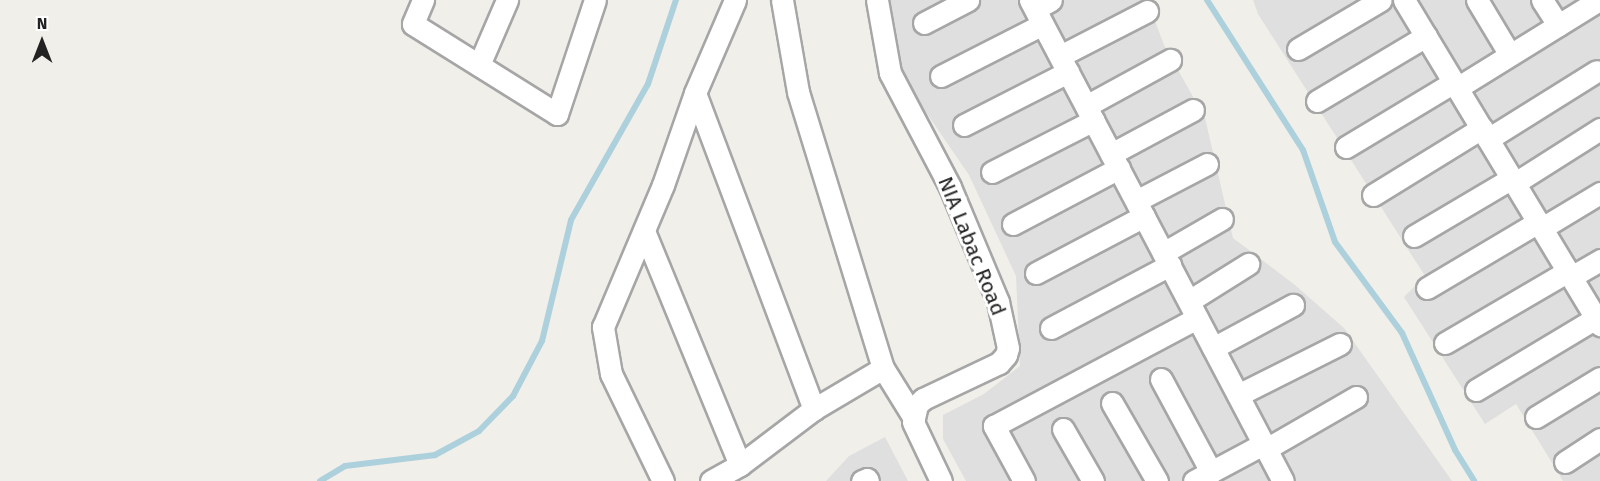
<!DOCTYPE html>
<html>
<head>
<meta charset="utf-8">
<style>
	body { margin:0 }
	#map { position:relative; width:1600px; height:481px; overflow:hidden; background:#f1efe9; font-family:"Fira Sans",sans-serif }
	div>[style] { position:absolute }
	.residential>* { inset:0; background:#dfdfdf }
	.stream>* { height:6px; margin:-3px; padding:0 3px; transform-origin:3px; border-radius:3px; background:#acd0dc }
	.roads { filter:drop-shadow(2px 0 #a6a6a6) drop-shadow(-2px 0 #a6a6a6) drop-shadow(0 2px #a6a6a6) drop-shadow(0 -2px #a6a6a6) }
	.minor>* { height:21px; margin:-10.5px; padding:0 10.5px; transform-origin:10.5px; border-radius:10.5px; background:#fff }
	span { translate:-50% -50%; white-space:nowrap; text-align:center; line-height:1.15; -webkit-text-stroke:6px #fff; paint-order:stroke }
	.street-label { font-size:21px; color:#222 }
	.north { position:absolute; left:12px; top:12px; width:60px; height:60px; -webkit-text-stroke:4px #fff; paint-order:stroke; rotate:0deg; font-size:16px; font-weight:700; line-height:24px; text-align:center; color:#222 }
	.north::after { content:''; display:block; margin:auto; width:21px; height:27px; background:#222; clip-path:polygon(50% 0,100% 100%,50% 72%,0 100%) }
</style>
</head>
<body>
<div id="map">
	<div class="residential">
		<div style="clip-path:polygon(887px 0,1147px 0,1164px 45px,1205px 118px,1233px 238px,1295px 285px,1344px 328px,1452px 481px,966px 481px,943px 439px,943px 415px,984px 394px,1020px 366px,1016px 276px,969px 175px,895px 67px)"></div>
		<div style="clip-path:polygon(1253px 0,1600px 0,1600px 481px,1563px 481px,1516px 404px,1485px 424px,1404px 297px,1425px 276px,1258px 14px)"></div>
		<div style="clip-path:polygon(885px 437px,908px 481px,826px 481px,849px 456px)"></div>
	</div>
	<div class="stream">
		<div style="left:1207px;top:0;width:178px;rotate:57.4deg"></div>
		<div style="left:1303px;top:150px;width:97px;rotate:70.8deg"></div>
		<div style="left:1335px;top:242px;width:113px;rotate:53.6deg"></div>
		<div style="left:1402px;top:333px;width:128px;rotate:65.6deg"></div>
		<div style="left:1455px;top:450px;width:36px;rotate:58deg"></div>
		<div style="left:320px;top:481px;width:29px;rotate:-31deg"></div>
		<div style="left:345px;top:466px;width:91px;rotate:-7deg"></div>
		<div style="left:435px;top:455px;width:50px;rotate:-28.6deg"></div>
		<div style="left:479px;top:431px;width:49px;rotate:-45.8deg"></div>
		<div style="left:513px;top:396px;width:62px;rotate:-62.2deg"></div>
		<div style="left:542px;top:341px;width:124px;rotate:-76.5deg"></div>
		<div style="left:571px;top:220px;width:156px;rotate:-60.5deg"></div>
		<div style="left:648px;top:84px;width:89px;rotate:-71.6deg"></div>
	</div>
	<div class="roads">
		<div class="minor">
			<div style="left:423px;top:0;width:26px;rotate:113deg"></div>
			<div style="left:413px;top:24px;width:170px;rotate:32deg"></div>
			<div style="left:557px;top:114px;width:120px;rotate:-71.6deg"></div>
			<div style="left:782px;top:0;width:93px;rotate:80.1deg"></div>
			<div style="left:798px;top:92px;width:289px;rotate:72.9deg"></div>
			<div style="left:883px;top:368px;width:59px;rotate:58.2deg"></div>
			<div style="left:877px;top:0;width:74px;rotate:79.9deg"></div>
			<div style="left:890px;top:73px;width:129px;rotate:62.2deg"></div>
			<div style="left:950px;top:187px;width:125px;rotate:67.3deg"></div>
			<div style="left:998px;top:302px;width:47px;rotate:77.7deg"></div>
			<div style="left:1008px;top:348px;width:7px;rotate:106deg"></div>
			<div style="left:1006px;top:355px;width:11px;rotate:131deg"></div>
			<div style="left:999px;top:363px;width:84px;rotate:154.7deg"></div>
			<div style="left:923px;top:399px;width:8px;rotate:135deg"></div>
			<div style="left:917px;top:405px;width:17px;rotate:103deg"></div>
			<div style="left:913px;top:422px;width:65px;rotate:64.6deg"></div>
			<div style="left:1030px;top:0;width:543px;rotate:62.26deg"></div>
			<div style="left:1404px;top:0;width:380px;rotate:58.9deg"></div>
			<div style="left:1477px;top:0;width:64px;rotate:59deg"></div>
			<div style="left:1542px;top:0;width:30px;rotate:57deg"></div>
			<div style="left:1035px;top:9px;width:18px;rotate:-29deg"></div>
			<div style="left:924px;top:23px;width:50px;rotate:-27.6deg"></div>
			<div style="left:1298px;top:49px;width:96px;rotate:-30.6deg"></div>
			<div style="left:1060px;top:56px;width:98px;rotate:-27.3deg"></div>
			<div style="left:479px;top:65px;width:71px;rotate:-66.7deg"></div>
			<div style="left:941px;top:76px;width:114px;rotate:-27deg"></div>
			<div style="left:1457px;top:88px;width:167px;rotate:-31.8deg"></div>
			<div style="left:695px;top:93px;width:338px;rotate:69.4deg"></div>
			<div style="left:1317px;top:101px;width:127px;rotate:-30.8deg"></div>
			<div style="left:1086px;top:106px;width:96px;rotate:-28.7deg"></div>
			<div style="left:964px;top:125px;width:117px;rotate:-27deg"></div>
			<div style="left:1488px;top:139px;width:128px;rotate:-32deg"></div>
			<div style="left:1346px;top:147px;width:126px;rotate:-31deg"></div>
			<div style="left:1111px;top:154px;width:93px;rotate:-28.2deg"></div>
			<div style="left:992px;top:172px;width:114px;rotate:-27deg"></div>
			<div style="left:1515px;top:183px;width:101px;rotate:-32.4deg"></div>
			<div style="left:1373px;top:195px;width:128px;rotate:-31.6deg"></div>
			<div style="left:1136px;top:201px;width:80px;rotate:-27.5deg"></div>
			<div style="left:1013px;top:224px;width:120px;rotate:-27.8deg"></div>
			<div style="left:1542px;top:228px;width:68px;rotate:-31.1deg"></div>
			<div style="left:644px;top:231px;width:253px;rotate:67.7deg"></div>
			<div style="left:1414px;top:236px;width:114px;rotate:-30.6deg"></div>
			<div style="left:1163px;top:253px;width:68px;rotate:-30deg"></div>
			<div style="left:1036px;top:273px;width:122px;rotate:-27.8deg"></div>
			<div style="left:1571px;top:277px;width:34px;rotate:-30deg"></div>
			<div style="left:1427px;top:288px;width:129px;rotate:-30.7deg"></div>
			<div style="left:1189px;top:301px;width:70px;rotate:-32.1deg"></div>
			<div style="left:1051px;top:328px;width:135px;rotate:-27.9deg"></div>
			<div style="left:1445px;top:343px;width:143px;rotate:-30.3deg"></div>
			<div style="left:1213px;top:348px;width:91px;rotate:-28.3deg"></div>
			<div style="left:1161px;top:379px;width:106px;rotate:61.7deg"></div>
			<div style="left:1476px;top:390px;width:140px;rotate:-31deg"></div>
			<div style="left:1238px;top:395px;width:114px;rotate:-26.6deg"></div>
			<div style="left:1112px;top:403px;width:90px;rotate:60deg"></div>
			<div style="left:1536px;top:417px;width:75px;rotate:-31.4deg"></div>
			<div style="left:1063px;top:429px;width:60px;rotate:60deg"></div>
			<div style="left:1266px;top:449px;width:104px;rotate:-30deg"></div>
			<div style="left:1565px;top:462px;width:42px;rotate:-33.3deg"></div>
			<div style="left:663px;top:481px;width:119px;rotate:-115.9deg"></div>
			<div style="left:611px;top:374px;width:48px;rotate:-99.7deg"></div>
			<div style="left:603px;top:327px;width:154px;rotate:-67.1deg"></div>
			<div style="left:663px;top:185px;width:97px;rotate:-70.8deg"></div>
			<div style="left:695px;top:93px;width:101px;rotate:-66.7deg"></div>
			<div style="left:711px;top:481px;width:33px;rotate:-29deg"></div>
			<div style="left:740px;top:465px;width:93px;rotate:-37.1deg"></div>
			<div style="left:814px;top:409px;width:80px;rotate:-30.7deg"></div>
			<div style="left:862px;top:481px;width:5px;rotate:-22deg"></div>
			<div style="left:867px;top:479px;width:2px;rotate:63deg"></div>
			<div style="left:1024px;top:481px;width:63px;rotate:-118.6deg"></div>
			<div style="left:994px;top:426px;width:230px;rotate:-28deg"></div>
			<div style="left:1194px;top:481px;width:78px;rotate:-28.2deg"></div>
		</div>
	</div>
	<div class="street-label">
		<span style="left:972px;top:246px;rotate:68deg">NIA Labac Road</span>
	</div>
	<div class="north">N</div>
</div>
</body>
</html>
